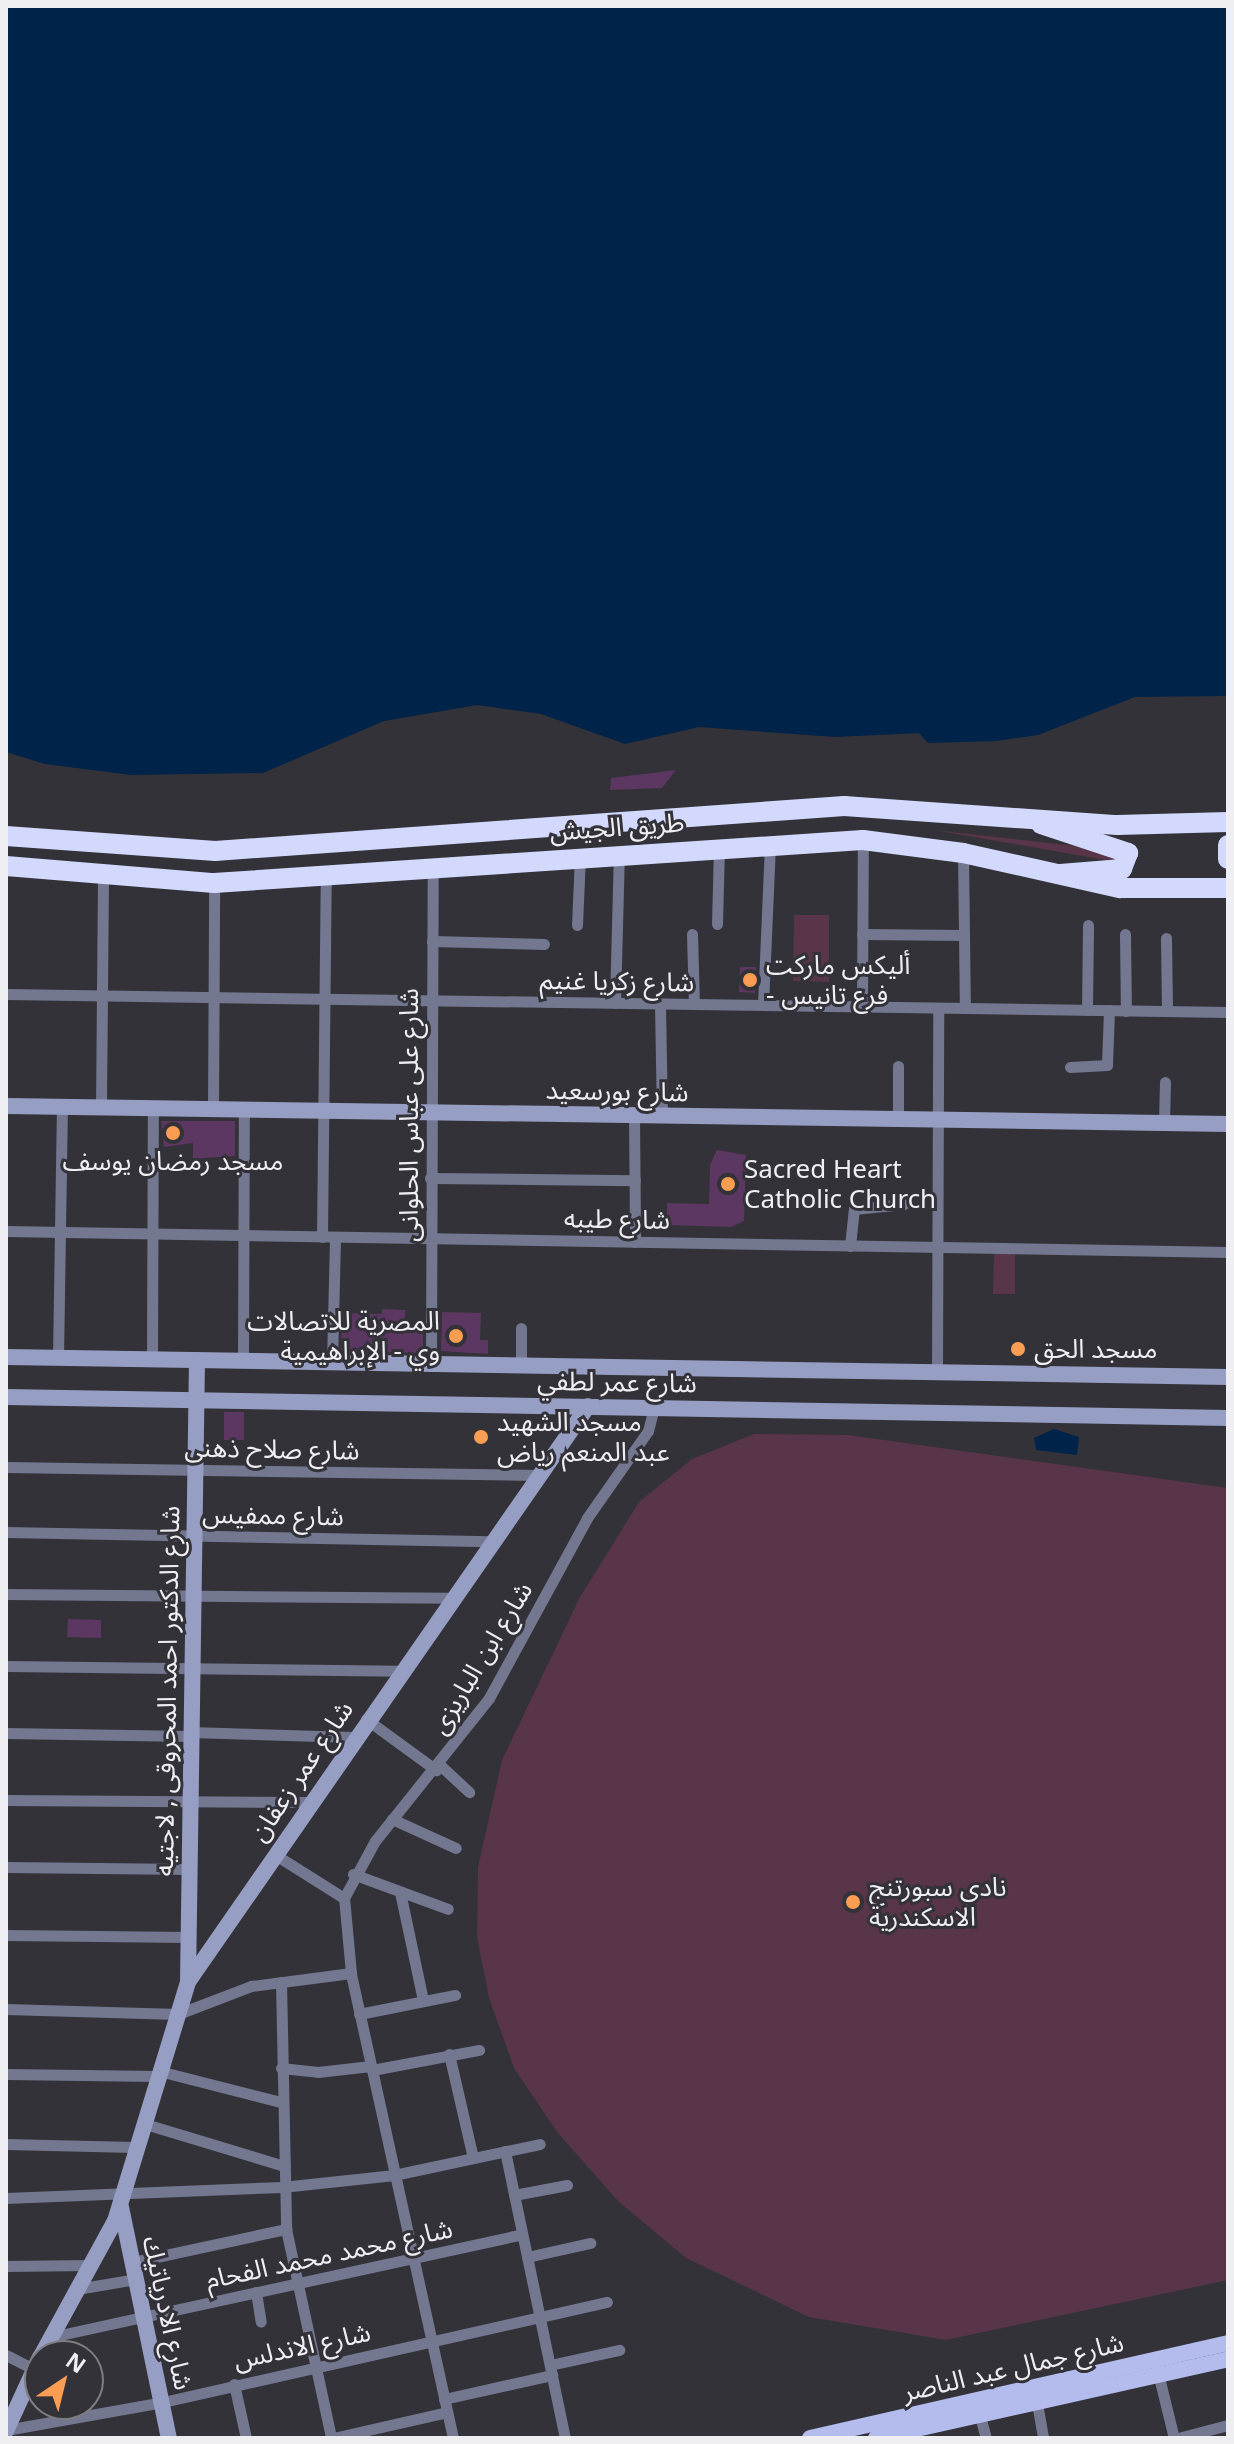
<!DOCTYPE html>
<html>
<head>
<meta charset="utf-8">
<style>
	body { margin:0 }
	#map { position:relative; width:1234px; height:2444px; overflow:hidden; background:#333238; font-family:"Noto Sans","Noto Sans Arabic",sans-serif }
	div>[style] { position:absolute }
	.green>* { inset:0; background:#583548 }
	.water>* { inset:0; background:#002349 }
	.building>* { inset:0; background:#5c3761 }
	.street>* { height:11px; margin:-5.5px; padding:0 5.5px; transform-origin:5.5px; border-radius:5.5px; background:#737890 }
	.secondary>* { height:16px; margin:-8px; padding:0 8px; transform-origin:8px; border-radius:8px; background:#979ec4 }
	.primary>* { height:16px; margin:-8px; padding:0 8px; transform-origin:8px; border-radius:8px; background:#b3bced }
	.highway>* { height:20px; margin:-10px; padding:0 10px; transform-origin:10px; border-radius:10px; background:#d2d9fc }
	.dots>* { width:22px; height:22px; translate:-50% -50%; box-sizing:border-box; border:4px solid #333238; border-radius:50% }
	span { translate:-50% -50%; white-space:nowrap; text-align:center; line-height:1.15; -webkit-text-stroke:6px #333238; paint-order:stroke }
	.street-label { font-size:26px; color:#efeef2 }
	.poi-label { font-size:26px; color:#efeef2 }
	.left { translate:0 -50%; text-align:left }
	.right { translate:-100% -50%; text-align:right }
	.frame { position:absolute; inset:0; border:8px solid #efeef2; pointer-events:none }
	.north { position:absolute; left:24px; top:2340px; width:80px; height:80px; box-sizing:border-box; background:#333238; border:2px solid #7e7d82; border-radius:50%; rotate:35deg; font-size:22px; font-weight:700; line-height:32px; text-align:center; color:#efeef2 }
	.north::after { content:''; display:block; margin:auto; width:28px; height:36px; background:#fc9d54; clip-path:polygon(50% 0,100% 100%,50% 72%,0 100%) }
</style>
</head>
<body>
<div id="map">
	<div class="green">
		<div style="clip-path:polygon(934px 830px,1113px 850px,1116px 860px,1111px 861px)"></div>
		<div style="clip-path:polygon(794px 915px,829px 915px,829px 982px,793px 981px)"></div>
		<div style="clip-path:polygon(1015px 1252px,1015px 1294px,993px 1294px,994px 1253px)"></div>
		<div style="clip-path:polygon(754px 1434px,848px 1435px,1228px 1488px,1228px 2280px,946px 2340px,809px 2317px,686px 2258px,618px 2201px,557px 2132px,514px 2068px,489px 1998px,477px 1937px,478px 1867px,502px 1760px,580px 1597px,639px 1502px,692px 1459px)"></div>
	</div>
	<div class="water">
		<div style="clip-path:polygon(6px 6px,1228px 6px,1228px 696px,1135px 697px,1038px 735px,996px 741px,928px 743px,919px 733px,835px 737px,699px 727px,625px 744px,541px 714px,477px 705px,384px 721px,263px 773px,131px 775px,45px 764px,6px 752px)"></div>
		<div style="clip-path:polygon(1054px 1429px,1079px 1437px,1077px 1455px,1036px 1450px,1034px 1438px)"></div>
	</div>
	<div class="building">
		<div style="clip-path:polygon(676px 770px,662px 788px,610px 790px,611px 778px)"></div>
		<div style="clip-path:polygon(740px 967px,756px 967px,755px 993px,739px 992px)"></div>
		<div style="clip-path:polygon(161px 1121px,235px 1121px,235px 1156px,193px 1159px,193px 1143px,164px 1147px)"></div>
		<div style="clip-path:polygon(717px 1150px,746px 1155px,744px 1221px,731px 1227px,667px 1225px,667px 1203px,709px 1204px,710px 1165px)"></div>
		<div style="clip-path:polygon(382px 1309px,405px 1310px,405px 1325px,423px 1326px,423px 1353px,341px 1351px,342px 1313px,382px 1314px)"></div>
		<div style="clip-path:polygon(442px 1312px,481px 1313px,480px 1340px,488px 1340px,488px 1354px,441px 1351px)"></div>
		<div style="clip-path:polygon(224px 1412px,244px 1412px,244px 1440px,224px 1440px)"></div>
		<div style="clip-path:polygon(68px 1619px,101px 1620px,101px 1638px,67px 1637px)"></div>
	</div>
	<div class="street">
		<div style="left:963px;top:853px;width:155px;rotate:89.3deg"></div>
		<div style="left:717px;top:924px;width:78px;rotate:-88.5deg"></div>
		<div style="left:577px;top:925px;width:68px;rotate:-87.5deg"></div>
		<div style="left:692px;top:934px;width:70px;rotate:88.4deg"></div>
		<div style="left:862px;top:934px;width:102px;rotate:0.6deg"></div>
		<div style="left:1125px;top:934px;width:77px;rotate:89.3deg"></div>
		<div style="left:1166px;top:938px;width:73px;rotate:89.2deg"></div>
		<div style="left:432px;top:941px;width:112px;rotate:1.5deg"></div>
		<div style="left:6px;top:994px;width:1222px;rotate:0.84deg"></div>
		<div style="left:615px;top:1003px;width:149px;rotate:-88.5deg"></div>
		<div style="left:660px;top:1004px;width:112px;rotate:89deg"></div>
		<div style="left:763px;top:1005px;width:163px;rotate:-87.5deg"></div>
		<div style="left:862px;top:1007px;width:167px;rotate:-89.7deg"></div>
		<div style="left:1087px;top:1010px;width:85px;rotate:-89.3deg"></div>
		<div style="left:1070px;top:1067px;width:37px;rotate:-3deg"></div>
		<div style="left:1107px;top:1065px;width:55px;rotate:-87.9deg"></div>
		<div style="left:101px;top:1107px;width:232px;rotate:-89.5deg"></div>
		<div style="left:213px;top:1109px;width:226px;rotate:-89.7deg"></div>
		<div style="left:634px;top:1116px;width:126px;rotate:89.5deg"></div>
		<div style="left:898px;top:1119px;width:53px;rotate:-90deg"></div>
		<div style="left:1164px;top:1123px;width:41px;rotate:-88.6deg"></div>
		<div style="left:430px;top:1178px;width:205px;rotate:0.6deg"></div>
		<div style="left:6px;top:1231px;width:1222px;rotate:0.98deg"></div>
		<div style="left:322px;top:1237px;width:361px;rotate:-89.4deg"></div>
		<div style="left:850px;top:1246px;width:37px;rotate:-84deg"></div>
		<div style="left:854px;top:1209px;width:50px;rotate:-5.7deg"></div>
		<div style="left:58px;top:1358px;width:251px;rotate:-89.1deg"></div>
		<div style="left:152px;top:1359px;width:251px;rotate:-89.8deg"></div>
		<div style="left:243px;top:1361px;width:251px;rotate:-89.8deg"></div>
		<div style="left:332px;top:1362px;width:125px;rotate:-88.6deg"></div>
		<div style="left:431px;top:1363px;width:495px;rotate:-89.8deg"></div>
		<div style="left:521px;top:1364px;width:36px;rotate:-90deg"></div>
		<div style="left:937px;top:1372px;width:364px;rotate:-89.8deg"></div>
		<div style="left:6px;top:1467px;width:531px;rotate:0.86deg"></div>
		<div style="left:6px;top:1532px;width:485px;rotate:1.1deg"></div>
		<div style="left:6px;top:1594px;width:444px;rotate:0.5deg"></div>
		<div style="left:6px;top:1666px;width:393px;rotate:0.7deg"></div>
		<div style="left:366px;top:1719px;width:87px;rotate:36.1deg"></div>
		<div style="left:190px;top:1732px;width:163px;rotate:1.8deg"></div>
		<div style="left:6px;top:1733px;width:184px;rotate:0.9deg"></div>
		<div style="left:440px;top:1765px;width:40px;rotate:43deg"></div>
		<div style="left:6px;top:1800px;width:302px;rotate:0.4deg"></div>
		<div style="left:392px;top:1819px;width:70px;rotate:24.4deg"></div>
		<div style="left:274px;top:1854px;width:83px;rotate:32.2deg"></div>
		<div style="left:6px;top:1867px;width:182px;rotate:0.6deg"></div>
		<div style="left:353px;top:1874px;width:101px;rotate:20.2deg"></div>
		<div style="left:400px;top:1892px;width:110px;rotate:78deg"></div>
		<div style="left:6px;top:1935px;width:182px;rotate:0.6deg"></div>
		<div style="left:281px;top:1982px;width:247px;rotate:88.8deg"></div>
		<div style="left:286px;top:2229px;width:214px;rotate:77.8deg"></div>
		<div style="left:6px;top:2009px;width:172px;rotate:1.7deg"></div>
		<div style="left:178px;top:2014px;width:78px;rotate:-21deg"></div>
		<div style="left:251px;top:1986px;width:101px;rotate:-7.4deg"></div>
		<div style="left:359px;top:2014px;width:98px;rotate:-11.2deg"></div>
		<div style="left:449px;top:2054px;width:107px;rotate:77deg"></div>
		<div style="left:281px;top:2068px;width:37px;rotate:6deg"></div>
		<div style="left:318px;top:2072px;width:53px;rotate:-6.5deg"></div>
		<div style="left:372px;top:2070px;width:109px;rotate:-10.6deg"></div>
		<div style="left:159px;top:2071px;width:126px;rotate:14.3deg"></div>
		<div style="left:6px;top:2074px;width:151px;rotate:0.8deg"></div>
		<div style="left:142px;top:2123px;width:145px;rotate:16.8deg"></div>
		<div style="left:6px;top:2144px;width:128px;rotate:1.3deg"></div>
		<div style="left:505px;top:2151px;width:293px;rotate:78.2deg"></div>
		<div style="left:514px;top:2195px;width:54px;rotate:-10.7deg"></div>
		<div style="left:6px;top:2198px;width:276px;rotate:-2.3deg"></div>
		<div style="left:282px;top:2187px;width:113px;rotate:-6.1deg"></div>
		<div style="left:394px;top:2175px;width:149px;rotate:-12deg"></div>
		<div style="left:527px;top:2257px;width:65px;rotate:-12.5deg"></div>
		<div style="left:133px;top:2262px;width:157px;rotate:-12.2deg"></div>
		<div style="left:6px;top:2266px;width:83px;rotate:-0.7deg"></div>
		<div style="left:77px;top:2289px;width:60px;rotate:-9.6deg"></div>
		<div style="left:256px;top:2292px;width:30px;rotate:81deg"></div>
		<div style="left:51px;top:2337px;width:482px;rotate:-12.3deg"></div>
		<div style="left:6px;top:2355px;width:31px;rotate:27deg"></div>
		<div style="left:550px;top:2365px;width:71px;rotate:-12.3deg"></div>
		<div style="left:1157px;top:2369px;width:71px;rotate:76.2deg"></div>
		<div style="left:234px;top:2384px;width:55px;rotate:77.5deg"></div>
		<div style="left:444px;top:2399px;width:111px;rotate:-12.5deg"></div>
		<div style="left:1037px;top:2403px;width:36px;rotate:80deg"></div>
		<div style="left:980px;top:2416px;width:23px;rotate:75deg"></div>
		<div style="left:6px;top:2430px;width:159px;rotate:-10.1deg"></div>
		<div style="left:163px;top:2402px;width:455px;rotate:-12.7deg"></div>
		<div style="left:333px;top:2438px;width:117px;rotate:-12.8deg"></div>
		<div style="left:453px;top:2438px;width:476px;rotate:-102.4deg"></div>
		<div style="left:351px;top:1973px;width:75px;rotate:-95.3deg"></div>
		<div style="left:344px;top:1898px;width:65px;rotate:-61.5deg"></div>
		<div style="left:375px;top:1841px;width:183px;rotate:-51.4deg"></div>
		<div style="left:489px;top:1698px;width:205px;rotate:-61.4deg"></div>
		<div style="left:587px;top:1518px;width:106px;rotate:-55deg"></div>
		<div style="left:648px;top:1431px;width:25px;rotate:-76deg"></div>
		<div style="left:1178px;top:2438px;width:52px;rotate:-14.6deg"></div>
	</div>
	<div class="secondary">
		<div style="left:6px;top:1106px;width:1222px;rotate:0.84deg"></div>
		<div style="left:6px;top:1357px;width:1222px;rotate:0.94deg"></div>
		<div style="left:6px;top:1397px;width:1222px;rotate:0.98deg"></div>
		<div style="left:188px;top:1981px;width:621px;rotate:-89.17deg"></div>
		<div style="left:121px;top:2207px;width:236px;rotate:78.3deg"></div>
		<div style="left:41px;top:2356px;width:154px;rotate:-61.3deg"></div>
		<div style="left:115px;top:2221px;width:250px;rotate:-73deg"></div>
		<div style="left:188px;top:1982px;width:701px;rotate:-55.22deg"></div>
		<div style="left:6px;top:2431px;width:81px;rotate:-65.3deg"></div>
	</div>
	<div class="primary">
		<div style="left:810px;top:2438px;width:429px;rotate:-12.8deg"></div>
		<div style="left:876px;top:2438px;width:361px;rotate:-12.6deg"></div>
	</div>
	<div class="highway">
		<div style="left:1041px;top:824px;width:92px;rotate:18.4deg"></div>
		<div style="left:1128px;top:853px;width:17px;rotate:111deg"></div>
		<div style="left:1122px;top:869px;width:62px;rotate:175.4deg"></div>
		<div style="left:6px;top:836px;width:210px;rotate:4.1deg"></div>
		<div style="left:215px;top:851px;width:631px;rotate:-4.09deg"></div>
		<div style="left:844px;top:806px;width:274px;rotate:4deg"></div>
		<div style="left:1117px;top:825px;width:111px;rotate:-1.5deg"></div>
		<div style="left:1228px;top:845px;width:14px;rotate:90deg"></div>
		<div style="left:6px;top:866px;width:209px;rotate:4.7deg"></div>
		<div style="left:214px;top:883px;width:650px;rotate:-3.79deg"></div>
		<div style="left:863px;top:840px;width:101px;rotate:7.4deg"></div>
		<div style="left:963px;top:853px;width:161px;rotate:12.6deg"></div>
		<div style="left:1120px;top:888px;width:108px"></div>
	</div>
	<div class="dots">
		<div style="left:750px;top:980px;background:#fc9d54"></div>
		<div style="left:173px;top:1133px;background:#fc9d54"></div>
		<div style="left:728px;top:1184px;background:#fc9d54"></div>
		<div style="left:456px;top:1336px;background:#fc9d54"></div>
		<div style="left:1018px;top:1349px;background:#fc9d54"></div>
		<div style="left:481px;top:1437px;background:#fc9d54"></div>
		<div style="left:853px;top:1902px;background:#fc9d54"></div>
	</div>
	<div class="street-label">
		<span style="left:617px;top:827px;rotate:-4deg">طريق الجيش</span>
		<span style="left:617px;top:981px;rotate:1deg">شارع زكريا غنيم</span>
		<span style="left:617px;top:1091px;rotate:1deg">شارع بورسعيد</span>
		<span style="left:409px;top:1115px;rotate:-90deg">شارع على عباس الحلوانى</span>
		<span style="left:617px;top:1219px;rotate:1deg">شارع طيبه</span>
		<span style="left:617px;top:1382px;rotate:1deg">شارع عمر لطفي</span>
		<span style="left:272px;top:1449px;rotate:1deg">شارع صلاح ذهنى</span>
		<span style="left:273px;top:1515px;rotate:1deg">شارع ممفيس</span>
		<span style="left:481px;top:1658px;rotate:-59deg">شارع ابن الباريزى</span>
		<span style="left:167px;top:1691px;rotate:-89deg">شارع الدكتور احمد المحروقى , لاجتيه</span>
		<span style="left:301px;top:1771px;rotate:-56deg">شارع عمر زعفان</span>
		<span style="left:329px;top:2254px;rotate:-12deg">شارع محمد محمد الفحام</span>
		<span style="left:168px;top:2313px;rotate:78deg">شارع الادرياتيك</span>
		<span style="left:302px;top:2346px;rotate:-12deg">شارع الاندلس</span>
		<span style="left:1013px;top:2367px;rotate:-13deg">شارع جمال عبد الناصر</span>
	</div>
	<div class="poi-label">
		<span class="left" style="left:766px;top:980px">أليكس ماركت<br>- فرع تانيس</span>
		<span style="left:173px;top:1161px">مسجد رمضان يوسف</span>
		<span class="left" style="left:744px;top:1184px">Sacred Heart<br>Catholic Church</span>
		<span class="right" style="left:440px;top:1336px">المصرية للاتصالات<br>وي - الإبراهيمية</span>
		<span class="left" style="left:1034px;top:1349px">مسجد الحق</span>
		<span class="left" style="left:497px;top:1437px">مسجد الشهيد<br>عبد المنعم رياض</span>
		<span class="left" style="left:869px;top:1902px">نادي سبورتنج<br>الاسكندرية</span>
	</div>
	<div class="frame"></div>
	<div class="north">N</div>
</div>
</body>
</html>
